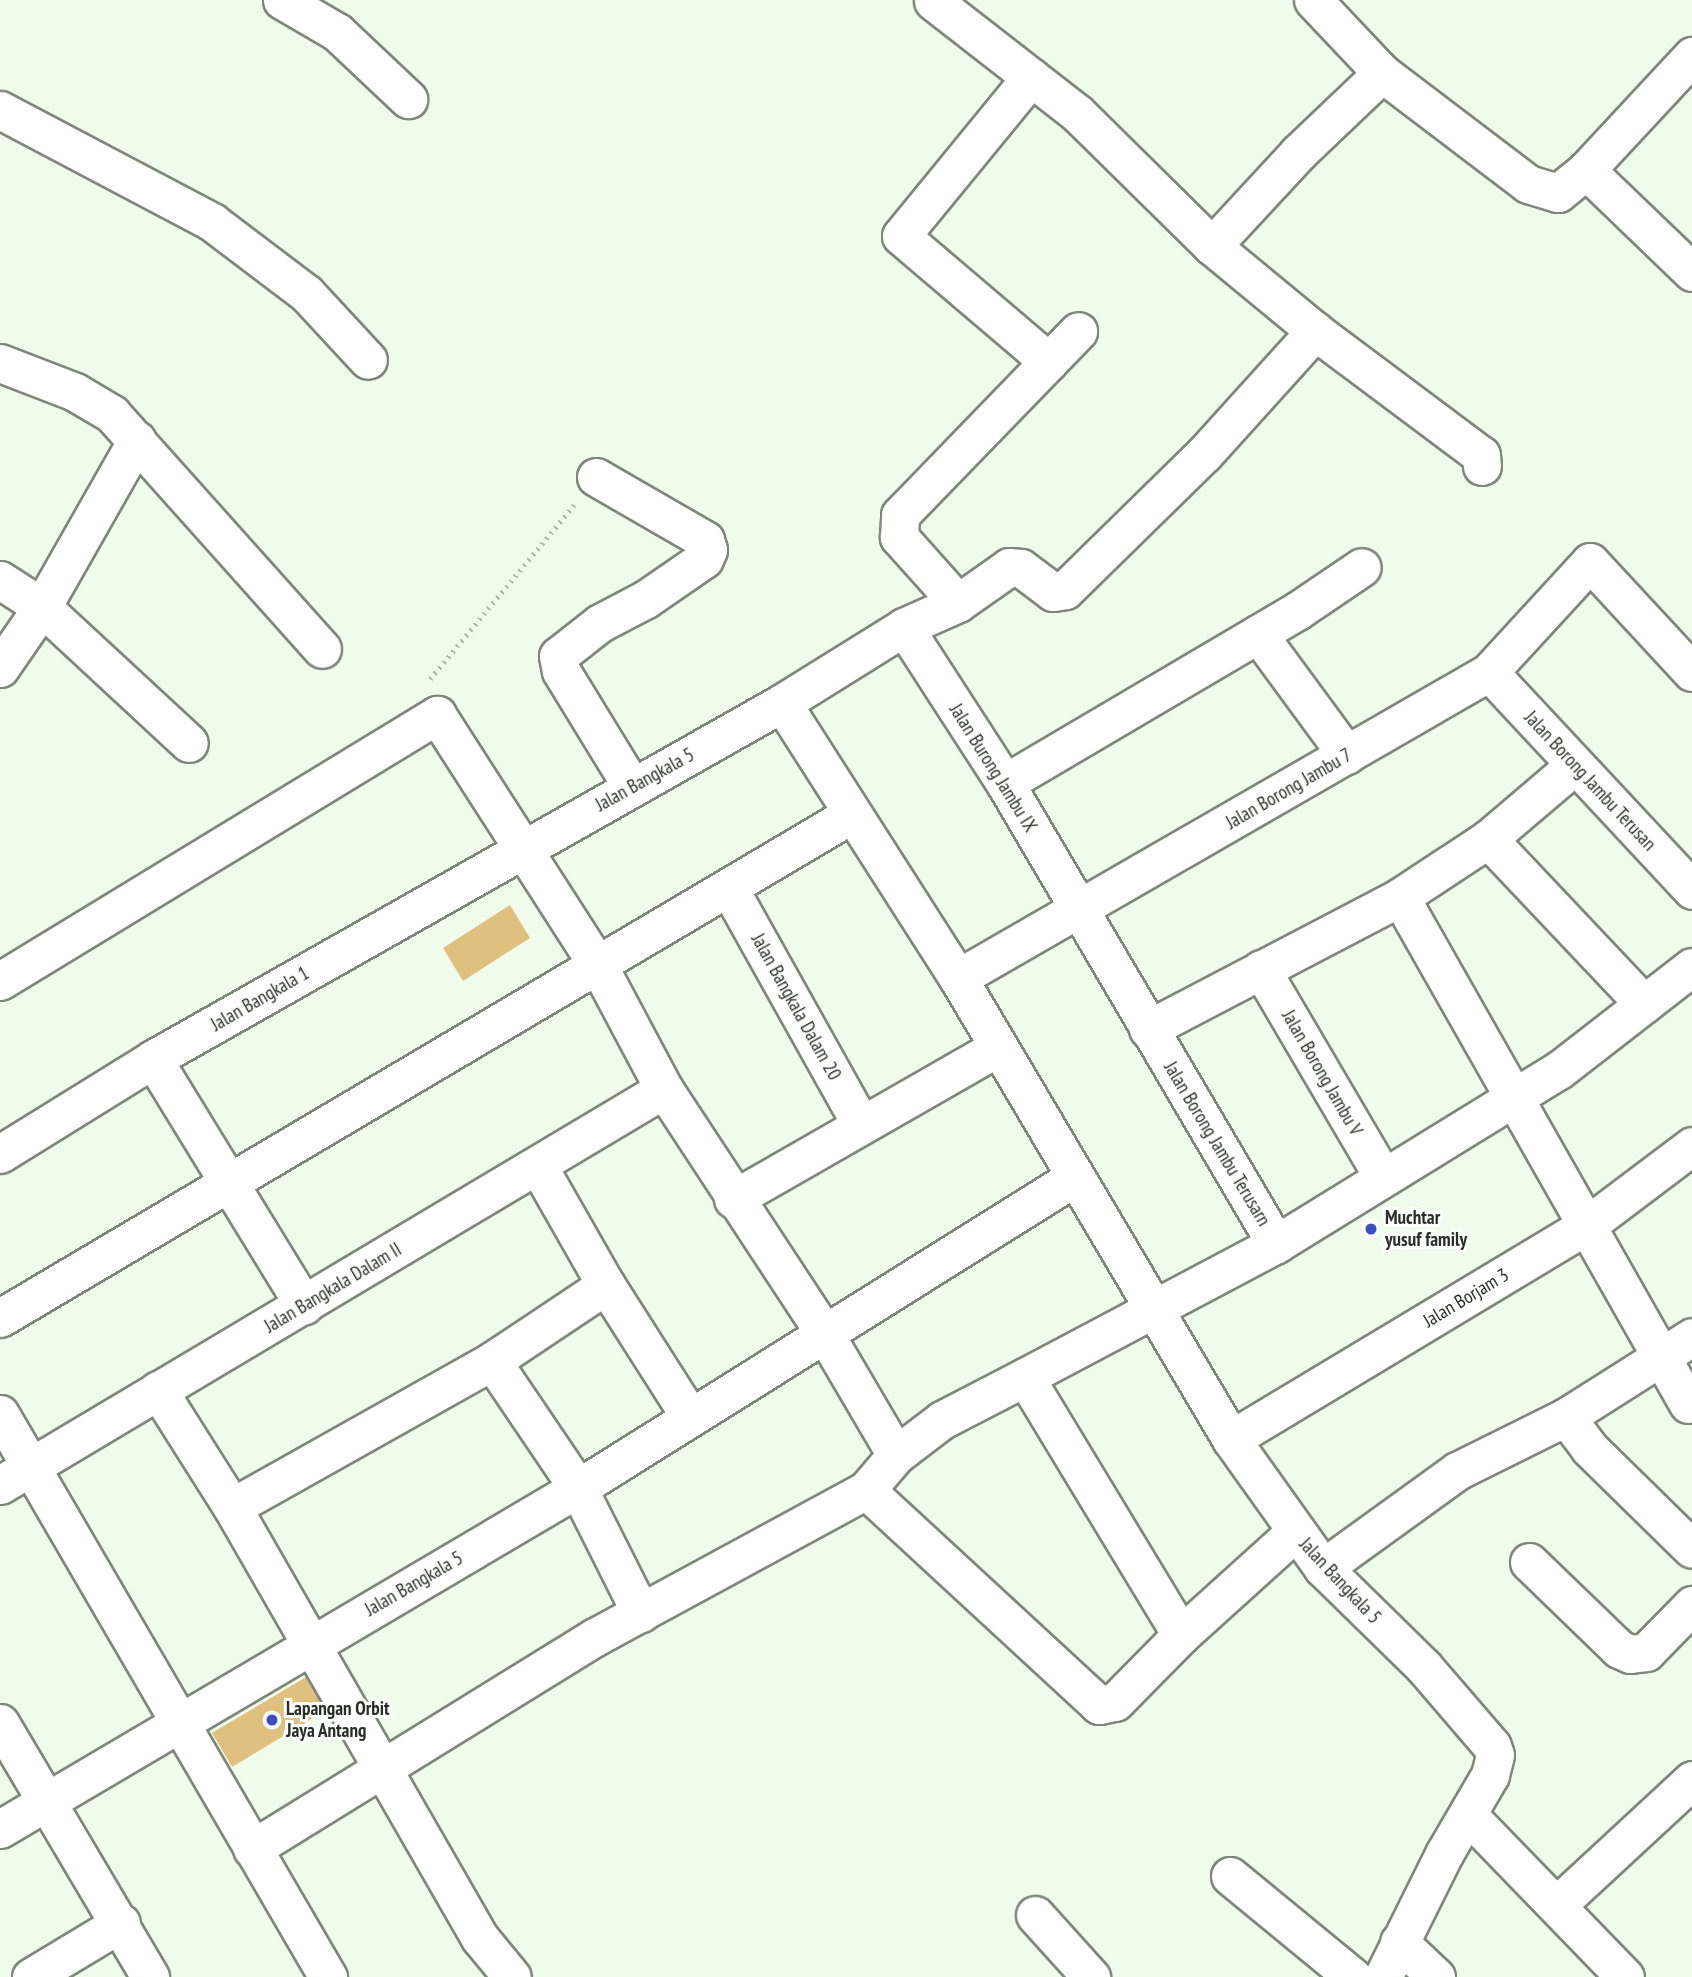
<!DOCTYPE html>
<html>
<head>
<meta charset="utf-8">
<style>
	body { margin:0 }
	#map { position:relative; width:1692px; height:1977px; overflow:hidden; background:#effbeb; font-family:"PT Sans Narrow",sans-serif }
	div>[style] { position:absolute }
	.green>* { inset:0; background:#e0c07e }
	.path>* { height:4.5px; margin-top:-2.25px; transform-origin:0; background:repeating-linear-gradient(90deg,#afb9ac 0 2px,transparent 0 7px) }
	.roads { filter:drop-shadow(2px 0 #7e887a) drop-shadow(-2px 0 #7e887a) drop-shadow(0 2px #7e887a) drop-shadow(0 -2px #7e887a) }
	.minor>* { height:37px; margin:-18.5px; padding:0 18.5px; transform-origin:18.5px; border-radius:18.5px; background:#fff }
	.dots>* { width:19px; height:19px; translate:-50% -50%; box-sizing:border-box; border:4px solid #fff; border-radius:50% }
	span { translate:-50% -50%; white-space:nowrap; text-align:center; line-height:1.15; -webkit-text-stroke:6px #fff; paint-order:stroke }
	.street-label { font-size:19px; color:#292d27 }
	.poi-label { font-size:19px; color:#292d27; font-weight:700 }
	.left { translate:0 -50%; text-align:left }
</style>
</head>
<body>
<div id="map">
	<div class="green">
		<div style="clip-path:polygon(510px 905px,530px 938px,463px 981px,443px 948px)"></div>
		<div style="clip-path:polygon(311px 1674px,331px 1707px,232px 1767px,212px 1733px)"></div>
	</div>
	<div class="path">
		<div style="left:430px;top:679px;width:226px;rotate:-50.4deg"></div>
	</div>
	<div class="roads">
		<div class="minor">
			<div style="left:282px;top:0;width:64px;rotate:30.2deg"></div>
			<div style="left:337px;top:32px;width:98px;rotate:43.3deg"></div>
			<div style="left:1313px;top:0;width:100px;rotate:46.6deg"></div>
			<div style="left:1382px;top:73px;width:183px;rotate:37.2deg"></div>
			<div style="left:1528px;top:184px;width:31px;rotate:17deg"></div>
			<div style="left:1558px;top:193px;width:36px;rotate:-39deg"></div>
			<div style="left:1586px;top:170px;width:147px;rotate:43.9deg"></div>
			<div style="left:933px;top:1px;width:182px;rotate:37.9deg"></div>
			<div style="left:1077px;top:113px;width:190px;rotate:44.6deg"></div>
			<div style="left:1212px;top:246px;width:134px;rotate:39.5deg"></div>
			<div style="left:1315px;top:331px;width:207px;rotate:36.8deg"></div>
			<div style="left:1481px;top:455px;width:11px;rotate:85deg"></div>
			<div style="left:1031px;top:77px;width:205px;rotate:129.3deg"></div>
			<div style="left:901px;top:236px;width:194px;rotate:40.4deg"></div>
			<div style="left:0;top:110px;width:240px;rotate:27.8deg"></div>
			<div style="left:212px;top:222px;width:118px;rotate:37.1deg"></div>
			<div style="left:306px;top:293px;width:91px;rotate:47.2deg"></div>
			<div style="left:1586px;top:170px;width:156px;rotate:-47.1deg"></div>
			<div style="left:1212px;top:246px;width:127px;rotate:-47.2deg"></div>
			<div style="left:1298px;top:153px;width:116px;rotate:-43.6deg"></div>
			<div style="left:0;top:363px;width:80px;rotate:21.1deg"></div>
			<div style="left:75px;top:392px;width:43px;rotate:30.7deg"></div>
			<div style="left:112px;top:414px;width:315px;rotate:48.2deg"></div>
			<div style="left:596px;top:477px;width:126px;rotate:30deg"></div>
			<div style="left:705px;top:540px;width:10px;rotate:73deg"></div>
			<div style="left:708px;top:550px;width:10px;rotate:114deg"></div>
			<div style="left:704px;top:559px;width:70px;rotate:145.4deg"></div>
			<div style="left:646px;top:599px;width:52px;rotate:152.4deg"></div>
			<div style="left:600px;top:623px;width:53px;rotate:141.8deg"></div>
			<div style="left:558px;top:656px;width:15px;rotate:79deg"></div>
			<div style="left:561px;top:671px;width:136px;rotate:58.5deg"></div>
			<div style="left:0;top:580px;width:50px;rotate:32.7deg"></div>
			<div style="left:42px;top:607px;width:200px;rotate:42.8deg"></div>
			<div style="left:958px;top:603px;width:89px;rotate:-131.8deg"></div>
			<div style="left:899px;top:537px;width:22px;rotate:-87deg"></div>
			<div style="left:900px;top:515px;width:256px;rotate:-45.9deg"></div>
			<div style="left:904px;top:627px;width:186px;rotate:57.1deg"></div>
			<div style="left:1005px;top:783px;width:535px;rotate:59.55deg"></div>
			<div style="left:1276px;top:1244px;width:332px;rotate:-31.6deg"></div>
			<div style="left:1559px;top:1070px;width:168px;rotate:-37.8deg"></div>
			<div style="left:1258px;top:634px;width:150px;rotate:53.7deg"></div>
			<div style="left:0;top:668px;width:74px;rotate:-55.5deg"></div>
			<div style="left:42px;top:607px;width:192px;rotate:-60.4deg"></div>
			<div style="left:1489px;top:672px;width:298px;rotate:47deg"></div>
			<div style="left:782px;top:703px;width:326px;rotate:57.4deg"></div>
			<div style="left:958px;top:978px;width:536px;rotate:59.37deg"></div>
			<div style="left:1231px;top:1439px;width:158px;rotate:54.5deg"></div>
			<div style="left:1323px;top:1568px;width:141px;rotate:44.4deg"></div>
			<div style="left:1424px;top:1667px;width:104px;rotate:49.3deg"></div>
			<div style="left:1492px;top:1746px;width:9px;rotate:72deg"></div>
			<div style="left:1495px;top:1755px;width:21px;rotate:104deg"></div>
			<div style="left:1490px;top:1775px;width:91px;rotate:120.2deg"></div>
			<div style="left:1444px;top:1854px;width:137px;rotate:116.4deg"></div>
			<div style="left:1005px;top:783px;width:339px;rotate:-30.5deg"></div>
			<div style="left:1297px;top:611px;width:78px;rotate:-34.1deg"></div>
			<div style="left:1488px;top:839px;width:114px;rotate:-40.4deg"></div>
			<div style="left:730px;top:890px;width:268px;rotate:60.8deg"></div>
			<div style="left:1400px;top:897px;width:583px;rotate:60.4deg"></div>
			<div style="left:1261px;top:969px;width:241px;rotate:59.6deg"></div>
			<div style="left:958px;top:978px;width:613px;rotate:-29.95deg"></div>
			<div style="left:1489px;top:672px;width:149px;rotate:-47.4deg"></div>
			<div style="left:1590px;top:562px;width:150px;rotate:47.2deg"></div>
			<div style="left:0;top:981px;width:512px;rotate:-31.33deg"></div>
			<div style="left:437px;top:715px;width:300px;rotate:57.3deg"></div>
			<div style="left:599px;top:967px;width:138px;rotate:62deg"></div>
			<div style="left:664px;top:1089px;width:293px;rotate:56.7deg"></div>
			<div style="left:825px;top:1334px;width:140px;rotate:59.6deg"></div>
			<div style="left:896px;top:1455px;width:46px;rotate:130.6deg"></div>
			<div style="left:866px;top:1490px;width:308px;rotate:151.5deg"></div>
			<div style="left:595px;top:1637px;width:403px;rotate:148.3deg"></div>
			<div style="left:1148px;top:1029px;width:284px;rotate:-27.6deg"></div>
			<div style="left:1400px;top:897px;width:105px;rotate:-33.4deg"></div>
			<div style="left:1488px;top:839px;width:227px;rotate:46.6deg"></div>
			<div style="left:153px;top:1059px;width:289px;rotate:58.5deg"></div>
			<div style="left:0;top:1154px;width:180px;rotate:-31.8deg"></div>
			<div style="left:153px;top:1059px;width:723px;rotate:-29.51deg"></div>
			<div style="left:782px;top:703px;width:144px;rotate:-31.9deg"></div>
			<div style="left:904px;top:627px;width:59px;rotate:-24deg"></div>
			<div style="left:958px;top:603px;width:62px;rotate:-35.2deg"></div>
			<div style="left:1009px;top:567px;width:12px;rotate:5deg"></div>
			<div style="left:1021px;top:568px;width:40px;rotate:37deg"></div>
			<div style="left:1053px;top:592px;width:12px;rotate:-9deg"></div>
			<div style="left:1065px;top:590px;width:194px;rotate:-44.4deg"></div>
			<div style="left:1204px;top:454px;width:166px;rotate:-47.9deg"></div>
			<div style="left:538px;top:1166px;width:137px;rotate:60.3deg"></div>
			<div style="left:606px;top:1285px;width:156px;rotate:57.5deg"></div>
			<div style="left:733px;top:1199px;width:305px;rotate:-29.8deg"></div>
			<div style="left:0;top:1318px;width:990px;rotate:-30.61deg"></div>
			<div style="left:492px;top:1361px;width:153px;rotate:55.9deg"></div>
			<div style="left:578px;top:1488px;width:140px;rotate:63.3deg"></div>
			<div style="left:1025px;top:1377px;width:284px;rotate:-27.9deg"></div>
			<div style="left:158px;top:1390px;width:138px;rotate:57.7deg"></div>
			<div style="left:232px;top:1507px;width:497px;rotate:60.1deg"></div>
			<div style="left:480px;top:1938px;width:50px;rotate:50.6deg"></div>
			<div style="left:0;top:1414px;width:652px;rotate:59.78deg"></div>
			<div style="left:1566px;top:1417px;width:39px;rotate:53deg"></div>
			<div style="left:1589px;top:1448px;width:144px;rotate:44.4deg"></div>
			<div style="left:1231px;top:1439px;width:414px;rotate:-31deg"></div>
			<div style="left:1586px;top:1226px;width:133px;rotate:-37deg"></div>
			<div style="left:896px;top:1455px;width:58px;rotate:-37.3deg"></div>
			<div style="left:942px;top:1420px;width:93px;rotate:-27.4deg"></div>
			<div style="left:1025px;top:1377px;width:301px;rotate:58.8deg"></div>
			<div style="left:1181px;top:1635px;width:154px;rotate:-42.1deg"></div>
			<div style="left:0;top:1485px;width:773px;rotate:-30.81deg"></div>
			<div style="left:866px;top:1490px;width:317px;rotate:42.7deg"></div>
			<div style="left:1099px;top:1705px;width:16px;rotate:-11deg"></div>
			<div style="left:1115px;top:1702px;width:94px;rotate:-45.4deg"></div>
			<div style="left:232px;top:1507px;width:298px;rotate:-29.3deg"></div>
			<div style="left:492px;top:1361px;width:137px;rotate:-33.7deg"></div>
			<div style="left:1529px;top:1562px;width:125px;rotate:44deg"></div>
			<div style="left:1619px;top:1649px;width:12px;rotate:24deg"></div>
			<div style="left:1630px;top:1654px;width:16px;rotate:-7deg"></div>
			<div style="left:1646px;top:1652px;width:66px;rotate:-45.6deg"></div>
			<div style="left:1323px;top:1568px;width:165px;rotate:-35.9deg"></div>
			<div style="left:1457px;top:1471px;width:122px;rotate:-26.4deg"></div>
			<div style="left:1566px;top:1417px;width:149px;rotate:-32.4deg"></div>
			<div style="left:0;top:1723px;width:295px;rotate:59.4deg"></div>
			<div style="left:1469px;top:1816px;width:224px;rotate:45.9deg"></div>
			<div style="left:0;top:1829px;width:671px;rotate:-30.54deg"></div>
			<div style="left:578px;top:1488px;width:586px;rotate:-32.04deg"></div>
			<div style="left:1230px;top:1876px;width:159px;rotate:39.4deg"></div>
			<div style="left:1557px;top:1905px;width:184px;rotate:-42.8deg"></div>
			<div style="left:1035px;top:1915px;width:84px;rotate:47.9deg"></div>
			<div style="left:1399px;top:1942px;width:51px;rotate:43.4deg"></div>
			<div style="left:31px;top:1977px;width:105px;rotate:-31deg"></div>
		</div>
	</div>
	<div class="dots">
		<div style="left:1371px;top:1229px;background:#3b4dc0"></div>
		<div style="left:272px;top:1720px;background:#3b4dc0"></div>
	</div>
	<div class="street-label">
		<span style="left:993px;top:768px;rotate:58deg">Jalan Burong Jambu IX</span>
		<span style="left:645px;top:780px;rotate:-29deg">Jalan Bangkala 5</span>
		<span style="left:1590px;top:781px;rotate:47deg">Jalan Borong Jambu Terusan</span>
		<span style="left:1289px;top:789px;rotate:-30deg">Jalan Borong Jambu 7</span>
		<span style="left:260px;top:999px;rotate:-30deg">Jalan Bangkala 1</span>
		<span style="left:796px;top:1007px;rotate:61deg">Jalan Bangkala Dalam 20</span>
		<span style="left:1322px;top:1073px;rotate:60deg">Jalan Borong Jambu V</span>
		<span style="left:1217px;top:1144px;rotate:59deg">Jalan Borong Jambu Terusarn</span>
		<span style="left:333px;top:1288px;rotate:-31deg">Jalan Bangkala Dalam II</span>
		<span style="left:1466px;top:1298px;rotate:-31deg">Jalan Borjam 3</span>
		<span style="left:1340px;top:1581px;rotate:47deg">Jalan Bangkala 5</span>
		<span style="left:414px;top:1584px;rotate:-30deg">Jalan Bangkala 5</span>
	</div>
	<div class="poi-label">
		<span class="left" style="left:1385px;top:1229px">Muchtar<br>yusuf family</span>
		<span class="left" style="left:286px;top:1720px">Lapangan Orbit<br>Jaya Antang</span>
	</div>
</div>
</body>
</html>
